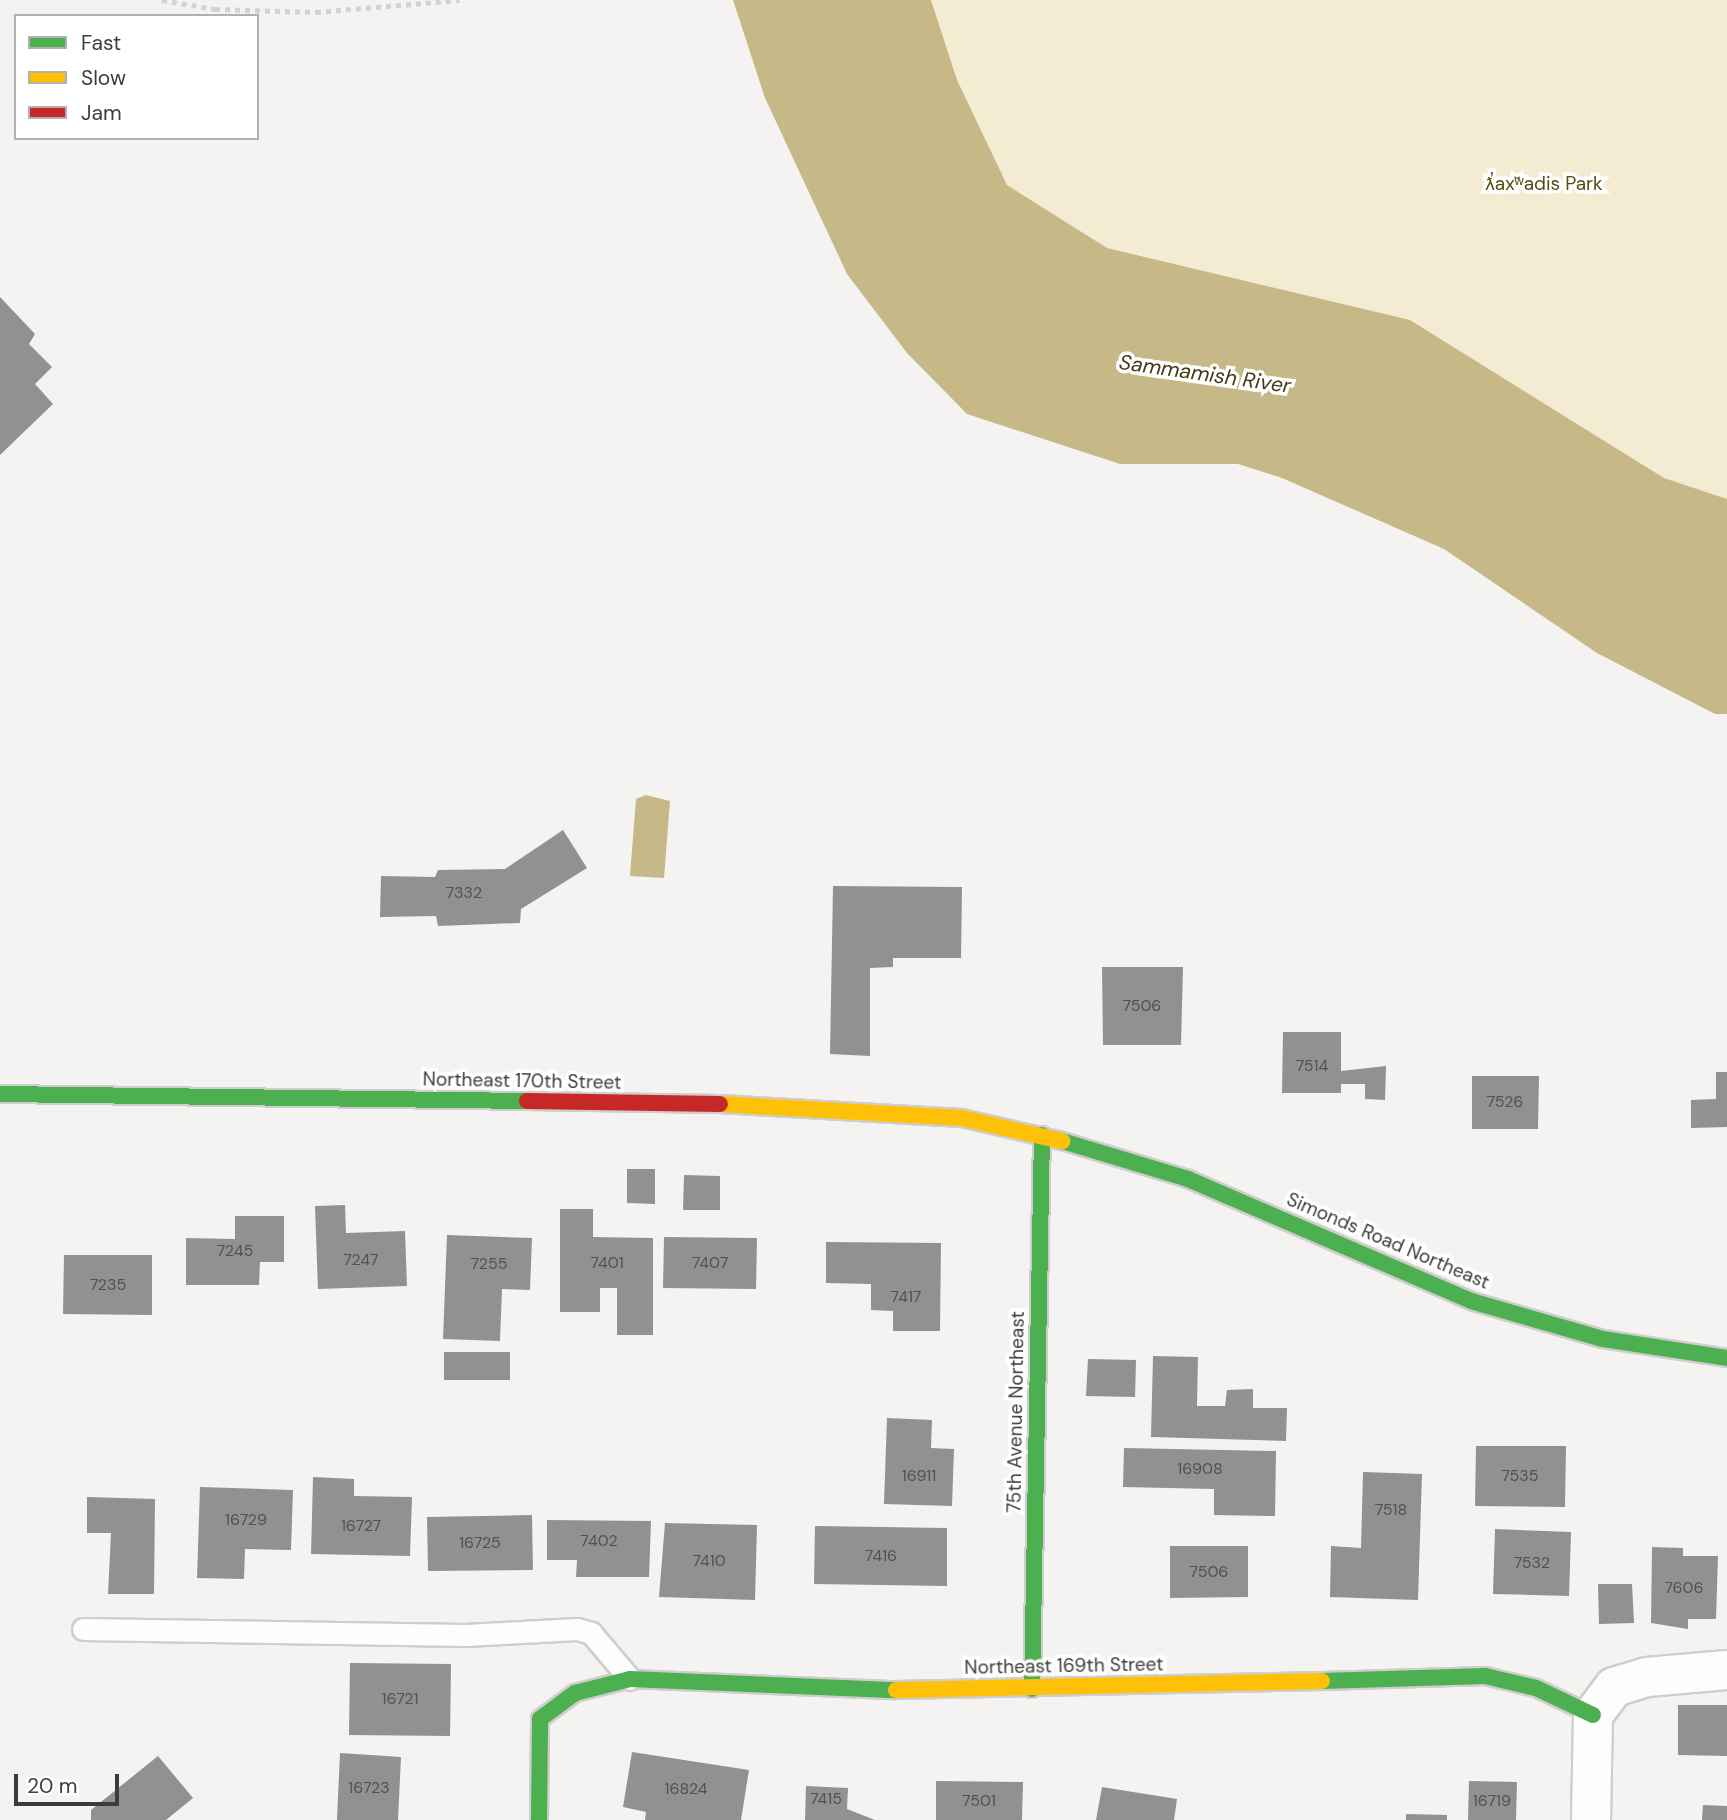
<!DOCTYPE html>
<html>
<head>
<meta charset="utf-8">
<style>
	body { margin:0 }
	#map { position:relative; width:1727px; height:1820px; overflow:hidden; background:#f4f3f2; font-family:"DM Sans",sans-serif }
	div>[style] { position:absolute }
	.green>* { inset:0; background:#f3ecd3 }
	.water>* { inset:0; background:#c6b987 }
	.building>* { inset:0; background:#929190 }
	.path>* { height:4.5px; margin-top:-2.25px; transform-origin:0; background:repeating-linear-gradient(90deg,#d2d2d2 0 5px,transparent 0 10px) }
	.roads { filter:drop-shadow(2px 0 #cfcecd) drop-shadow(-2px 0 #cfcecd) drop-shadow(0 2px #cfcecd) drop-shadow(0 -2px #cfcecd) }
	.lane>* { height:21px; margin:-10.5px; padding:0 10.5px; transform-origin:10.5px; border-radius:10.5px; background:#fdfdfd }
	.street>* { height:38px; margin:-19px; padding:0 19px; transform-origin:19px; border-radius:19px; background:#fdfdfd }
	.fast>* { height:16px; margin:-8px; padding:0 8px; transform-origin:8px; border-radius:8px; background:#4caf50 }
	.slow>* { height:16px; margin:-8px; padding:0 8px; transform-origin:8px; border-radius:8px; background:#ffc107 }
	.jam>* { height:16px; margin:-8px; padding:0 8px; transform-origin:8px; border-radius:8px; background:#c62828 }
	span { translate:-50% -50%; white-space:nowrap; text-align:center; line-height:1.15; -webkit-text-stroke:7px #fff; paint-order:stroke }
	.number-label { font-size:16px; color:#525150 }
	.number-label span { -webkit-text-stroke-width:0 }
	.park-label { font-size:19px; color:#584b13 }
	.street-label { font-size:19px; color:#3c3c3a }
	.water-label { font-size:21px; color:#413a19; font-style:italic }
	.legend { position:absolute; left:14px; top:14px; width:245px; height:126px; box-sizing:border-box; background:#fff; border:2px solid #b1b1b0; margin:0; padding:9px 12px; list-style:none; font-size:21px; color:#3c3c3a }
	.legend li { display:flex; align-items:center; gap:14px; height:35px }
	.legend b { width:35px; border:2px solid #b1b1b0 }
	.scale { position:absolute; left:14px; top:1774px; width:105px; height:32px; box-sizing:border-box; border:4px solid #3c3c3a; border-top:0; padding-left:9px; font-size:21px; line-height:24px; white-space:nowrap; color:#3c3c3a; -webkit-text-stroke:5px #fff; paint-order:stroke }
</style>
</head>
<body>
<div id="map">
	<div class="green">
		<div style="clip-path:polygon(931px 0,1727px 0,1727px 499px,1664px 478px,1410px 320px,1107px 248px,1007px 185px,957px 80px)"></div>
	</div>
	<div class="water">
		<div style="clip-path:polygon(733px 0,931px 0,957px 80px,1007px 185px,1107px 248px,1410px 320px,1664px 478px,1727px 499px,1727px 714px,1715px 714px,1597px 653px,1444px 549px,1282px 478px,1238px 464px,1120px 464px,967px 414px,907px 353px,847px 274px,765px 98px)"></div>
		<div style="clip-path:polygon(646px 795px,670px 801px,664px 878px,630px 876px,636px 799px)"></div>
	</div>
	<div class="building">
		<div style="clip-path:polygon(0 297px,35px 334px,29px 344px,52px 367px,35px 384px,53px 404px,0 455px)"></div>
		<div style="clip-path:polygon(563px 830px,587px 868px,521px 909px,520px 923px,438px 926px,436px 916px,380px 917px,381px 876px,435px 877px,438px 870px,505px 869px)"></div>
		<div style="clip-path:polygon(833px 886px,962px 887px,961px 958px,893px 958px,893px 967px,870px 968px,870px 1056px,830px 1054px)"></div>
		<div style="clip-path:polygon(1102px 967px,1183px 967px,1181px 1045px,1103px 1045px)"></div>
		<div style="clip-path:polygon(1283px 1032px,1341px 1032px,1341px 1071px,1386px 1066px,1385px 1100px,1365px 1099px,1365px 1084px,1341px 1084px,1341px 1093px,1282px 1093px)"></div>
		<div style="clip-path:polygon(1716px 1072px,1727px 1072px,1727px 1127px,1691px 1128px,1691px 1100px,1716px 1099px)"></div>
		<div style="clip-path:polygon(1472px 1076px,1539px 1076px,1538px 1129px,1472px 1129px)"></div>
		<div style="clip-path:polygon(627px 1169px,655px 1169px,655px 1204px,627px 1203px)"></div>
		<div style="clip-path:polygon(684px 1175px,720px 1176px,720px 1210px,683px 1210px)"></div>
		<div style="clip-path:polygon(345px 1205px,346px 1233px,405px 1231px,407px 1286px,318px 1289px,315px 1206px)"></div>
		<div style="clip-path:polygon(560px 1209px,593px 1209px,593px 1237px,653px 1238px,653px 1335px,617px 1335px,617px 1288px,600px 1288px,600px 1312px,560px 1312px)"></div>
		<div style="clip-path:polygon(235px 1216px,284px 1216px,284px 1262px,260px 1262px,259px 1285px,186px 1285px,186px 1238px,235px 1239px)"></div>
		<div style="clip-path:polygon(447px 1235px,532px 1238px,530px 1290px,502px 1289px,500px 1341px,443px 1339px)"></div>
		<div style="clip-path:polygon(664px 1237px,757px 1238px,756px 1289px,663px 1288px)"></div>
		<div style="clip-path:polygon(826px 1242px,941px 1243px,940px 1331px,893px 1331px,893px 1311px,871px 1310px,871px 1284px,826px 1283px)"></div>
		<div style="clip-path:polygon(64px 1255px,152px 1255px,152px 1315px,63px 1314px)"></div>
		<div style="clip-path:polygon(444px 1352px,510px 1352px,510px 1380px,444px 1380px)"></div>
		<div style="clip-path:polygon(1153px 1356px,1198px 1357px,1197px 1406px,1225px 1406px,1227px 1390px,1253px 1389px,1253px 1408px,1287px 1408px,1286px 1441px,1151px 1437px)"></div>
		<div style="clip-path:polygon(1088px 1359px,1136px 1360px,1135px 1397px,1086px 1396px)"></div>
		<div style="clip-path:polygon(887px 1418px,932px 1420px,931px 1448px,954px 1449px,952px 1506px,884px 1504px)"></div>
		<div style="clip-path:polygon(1476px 1446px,1566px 1446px,1565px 1507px,1475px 1506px)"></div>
		<div style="clip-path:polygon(1124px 1448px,1276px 1451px,1275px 1516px,1214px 1515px,1214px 1489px,1123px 1487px)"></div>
		<div style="clip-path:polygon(1363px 1472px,1422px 1474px,1418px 1600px,1330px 1597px,1331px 1546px,1361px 1548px)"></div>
		<div style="clip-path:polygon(313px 1477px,354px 1479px,354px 1496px,412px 1497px,410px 1556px,311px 1554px)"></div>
		<div style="clip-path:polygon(200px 1487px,293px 1490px,291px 1550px,245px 1549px,244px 1579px,197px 1578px)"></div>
		<div style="clip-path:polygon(87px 1497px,155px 1499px,154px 1594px,108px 1594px,111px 1533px,87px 1533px)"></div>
		<div style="clip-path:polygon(532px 1515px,533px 1570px,428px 1571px,427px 1517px)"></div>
		<div style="clip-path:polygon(547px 1520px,651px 1521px,649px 1577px,576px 1577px,577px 1560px,547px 1560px)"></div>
		<div style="clip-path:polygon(665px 1523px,757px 1525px,755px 1600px,659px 1597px)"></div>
		<div style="clip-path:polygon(815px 1526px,947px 1528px,947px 1586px,814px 1584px)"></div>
		<div style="clip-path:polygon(1495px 1529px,1571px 1532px,1569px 1596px,1493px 1594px)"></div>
		<div style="clip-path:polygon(1170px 1546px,1248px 1546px,1248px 1597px,1170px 1598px)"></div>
		<div style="clip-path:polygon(1652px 1547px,1683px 1548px,1683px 1556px,1718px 1556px,1716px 1619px,1688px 1619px,1688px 1629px,1651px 1623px)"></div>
		<div style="clip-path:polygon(1598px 1584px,1632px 1584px,1634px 1623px,1599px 1624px)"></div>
		<div style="clip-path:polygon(350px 1663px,451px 1664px,450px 1736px,349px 1735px)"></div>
		<div style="clip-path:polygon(1678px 1705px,1727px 1705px,1727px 1756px,1678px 1755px)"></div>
		<div style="clip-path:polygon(632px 1752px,749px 1770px,741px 1820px,645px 1820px,646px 1812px,623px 1807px)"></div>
		<div style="clip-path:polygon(340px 1753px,401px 1757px,398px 1820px,337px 1820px)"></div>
		<div style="clip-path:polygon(158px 1756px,193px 1798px,166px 1820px,91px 1820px,91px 1810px)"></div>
		<div style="clip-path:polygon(936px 1781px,1023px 1782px,1022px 1820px,936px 1820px)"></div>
		<div style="clip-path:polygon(1469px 1781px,1517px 1782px,1516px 1820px,1468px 1820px)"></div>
		<div style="clip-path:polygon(806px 1786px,848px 1788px,847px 1809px,875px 1820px,805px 1820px)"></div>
		<div style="clip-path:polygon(1102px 1787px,1177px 1799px,1174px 1820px,1096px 1820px)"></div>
		<div style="clip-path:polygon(1703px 1805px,1727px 1806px,1727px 1820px,1702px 1820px)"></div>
		<div style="clip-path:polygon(1406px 1814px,1447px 1815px,1447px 1820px,1406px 1820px)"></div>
	</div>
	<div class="path">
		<div style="left:162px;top:0;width:54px;rotate:9.6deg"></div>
		<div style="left:215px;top:9px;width:101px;rotate:1.7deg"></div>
		<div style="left:316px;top:12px;width:144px;rotate:-4.8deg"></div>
	</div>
	<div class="roads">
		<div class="lane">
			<div style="left:83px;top:1629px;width:383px;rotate:0.9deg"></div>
			<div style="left:466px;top:1635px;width:111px;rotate:-3.1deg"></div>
			<div style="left:577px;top:1629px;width:15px;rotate:16deg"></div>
			<div style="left:591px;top:1633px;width:60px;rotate:49.7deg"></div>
		</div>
		<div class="street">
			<div style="left:1591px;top:1820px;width:105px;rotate:-88.9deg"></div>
			<div style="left:1593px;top:1715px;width:35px;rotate:-53deg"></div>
			<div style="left:1614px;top:1687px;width:34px;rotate:-17deg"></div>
			<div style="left:1647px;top:1677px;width:80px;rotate:-5deg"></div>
		</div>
		<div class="fast">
			<div style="left:0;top:1094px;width:527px;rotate:0.76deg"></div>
			<div style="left:1062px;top:1141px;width:132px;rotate:16.8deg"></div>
			<div style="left:1188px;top:1179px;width:308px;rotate:23.3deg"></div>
			<div style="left:1471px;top:1301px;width:137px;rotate:16.1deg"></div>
			<div style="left:1603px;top:1339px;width:125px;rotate:8.7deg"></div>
			<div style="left:1322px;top:1681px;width:163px;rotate:-1.8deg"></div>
			<div style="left:1485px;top:1676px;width:52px;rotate:13.2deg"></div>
			<div style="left:1536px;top:1688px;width:63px;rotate:25.3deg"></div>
			<div style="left:1032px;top:1689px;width:554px;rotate:-88.97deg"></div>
			<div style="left:539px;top:1820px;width:101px;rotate:-89.4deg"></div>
			<div style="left:540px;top:1719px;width:44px;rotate:-36.6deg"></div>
			<div style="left:575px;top:1693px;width:57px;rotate:-14.3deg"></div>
			<div style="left:630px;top:1679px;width:266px;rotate:2.4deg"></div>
		</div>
		<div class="slow">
			<div style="left:720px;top:1104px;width:242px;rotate:3.3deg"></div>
			<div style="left:962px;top:1118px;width:103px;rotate:13deg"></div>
			<div style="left:896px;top:1690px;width:426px;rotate:-1.2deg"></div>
		</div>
		<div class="jam">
			<div style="left:527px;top:1101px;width:193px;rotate:0.9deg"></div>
		</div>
	</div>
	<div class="number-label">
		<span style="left:464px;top:893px">7332</span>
		<span style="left:1142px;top:1006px">7506</span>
		<span style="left:1312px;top:1066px">7514</span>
		<span style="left:1505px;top:1102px">7526</span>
		<span style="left:235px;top:1251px">7245</span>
		<span style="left:361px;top:1260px">7247</span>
		<span style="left:607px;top:1263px">7401</span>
		<span style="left:710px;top:1263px">7407</span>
		<span style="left:489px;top:1264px">7255</span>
		<span style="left:108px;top:1285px">7235</span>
		<span style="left:906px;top:1297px">7417</span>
		<span style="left:1200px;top:1469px">16908</span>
		<span style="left:919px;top:1476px">16911</span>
		<span style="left:1520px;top:1476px">7535</span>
		<span style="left:1391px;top:1510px">7518</span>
		<span style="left:246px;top:1520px">16729</span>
		<span style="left:361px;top:1526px">16727</span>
		<span style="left:599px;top:1541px">7402</span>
		<span style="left:480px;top:1543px">16725</span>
		<span style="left:881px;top:1556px">7416</span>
		<span style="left:709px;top:1561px">7410</span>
		<span style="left:1532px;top:1563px">7532</span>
		<span style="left:1209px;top:1572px">7506</span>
		<span style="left:1684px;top:1588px">7606</span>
		<span style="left:400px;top:1699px">16721</span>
		<span style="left:369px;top:1788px">16723</span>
		<span style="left:686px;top:1789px">16824</span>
		<span style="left:826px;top:1799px">7415</span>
		<span style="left:979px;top:1801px">7501</span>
		<span style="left:1492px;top:1801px">16719</span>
	</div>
	<div class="park-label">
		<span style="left:1544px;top:184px">ƛ̕ax̌ʷadis Park</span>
	</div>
	<div class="street-label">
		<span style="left:522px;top:1081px;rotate:1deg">Northeast 170th Street</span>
		<span style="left:1388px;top:1241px;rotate:23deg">Simonds Road Northeast</span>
		<span style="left:1016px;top:1412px;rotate:-89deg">75th Avenue Northeast</span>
		<span style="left:1064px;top:1666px;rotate:-1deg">Northeast 169th Street</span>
	</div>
	<div class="water-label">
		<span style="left:1205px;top:374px;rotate:8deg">Sammamish River</span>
	</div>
	<ul class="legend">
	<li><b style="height:9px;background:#4caf50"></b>Fast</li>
	<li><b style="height:9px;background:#ffc107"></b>Slow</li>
	<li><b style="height:9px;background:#c62828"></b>Jam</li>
	</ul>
	<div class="scale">20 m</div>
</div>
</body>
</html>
